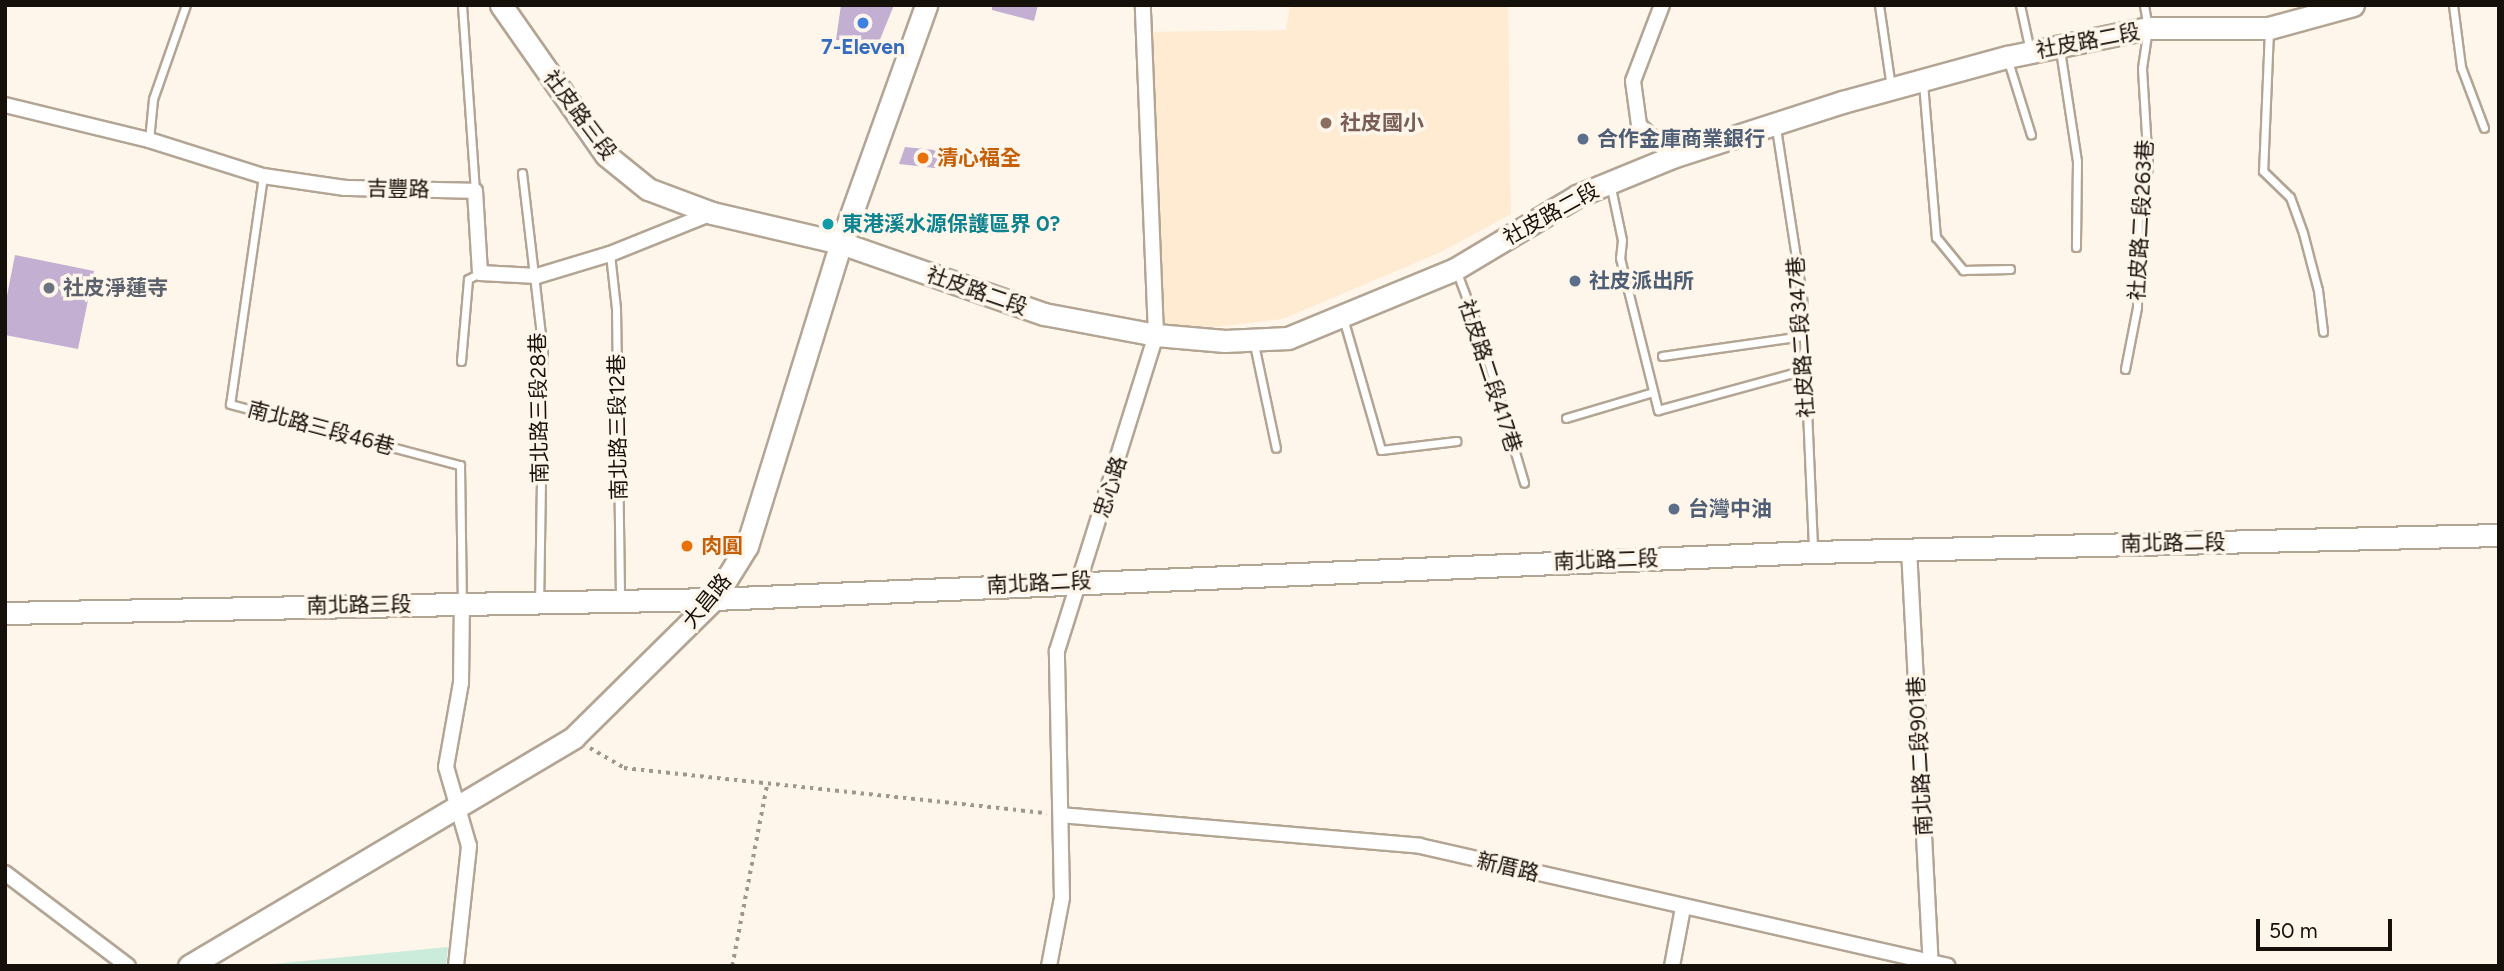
<!DOCTYPE html>
<html>
<head>
<meta charset="utf-8">
<style>
	body { margin:0 }
	#map { position:relative; width:2504px; height:971px; overflow:hidden; background:#fff6eb; font-family:Figtree,"Noto Sans TC",sans-serif }
	div>[style] { position:absolute }
	.built>* { inset:0; background:#feebd2 }
	.green>* { inset:0; background:#ccecdb }
	.building>* { inset:0; background:#c2afd1 }
	.path>* { height:3.5px; margin-top:-1.75px; transform-origin:0; background:repeating-linear-gradient(90deg,#9e978e 0 3.5px,transparent 0 8.5px) }
	.roads { filter:drop-shadow(2px 0 #b3a594) drop-shadow(-2px 0 #b3a594) drop-shadow(0 2px #b3a594) drop-shadow(0 -2px #b3a594) }
	.lane>* { height:7px; margin:-3.5px; padding:0 3.5px; transform-origin:3.5px; border-radius:3.5px; background:#fff }
	.street>* { height:14px; margin:-7px; padding:0 7px; transform-origin:7px; border-radius:7px; background:#fff }
	.secondary>* { height:21px; margin:-10.5px; padding:0 10.5px; transform-origin:10.5px; border-radius:10.5px; background:#fff }
	.dots>* { width:19px; height:19px; translate:-50% -50%; box-sizing:border-box; border:4px solid #fff6eb; border-radius:50% }
	span { translate:-50% -50%; white-space:nowrap; text-align:center; line-height:1.15; -webkit-text-stroke:7px #fff6eb; paint-order:stroke }
	.street-label { font-size:21px; color:#15100a }
	.shop-label { font-size:21px; color:#366cbe; font-weight:700 }
	.education-label { font-size:21px; color:#785e54; font-weight:700 }
	.left { translate:0 -50%; text-align:left }
	.service-label { font-size:21px; color:#4e5e75; font-weight:700 }
	.food-label { font-size:21px; color:#c56008; font-weight:700 }
	.culture-label { font-size:21px; color:#0d838f; font-weight:700 }
	.worship-label { font-size:21px; color:#5b616d; font-weight:700 }
	.frame { position:absolute; inset:0; border:7px solid #15100a; pointer-events:none }
	.scale { position:absolute; left:2256px; top:919px; width:136px; height:32px; box-sizing:border-box; border:4px solid #15100a; border-top:0; padding-left:9px; font-size:21px; line-height:24px; white-space:nowrap; color:#15100a; -webkit-text-stroke:5px #fff6eb; paint-order:stroke }
</style>
</head>
<body>
<div id="map">
	<div class="built">
		<div style="clip-path:polygon(1290px 5px,1508px 5px,1511px 214px,1441px 252px,1283px 319px,1150px 335px,1139px 32px,1286px 30px)"></div>
	</div>
	<div class="green">
		<div style="clip-path:polygon(448px 947px,446px 966px,251px 966px)"></div>
	</div>
	<div class="building">
		<div style="clip-path:polygon(841px 5px,894px 5px,879px 42px,836px 40px)"></div>
		<div style="clip-path:polygon(992px 5px,1038px 5px,1034px 21px,992px 10px)"></div>
		<div style="clip-path:polygon(905px 147px,945px 151px,943px 169px,899px 164px)"></div>
		<div style="clip-path:polygon(15px 255px,94px 271px,78px 349px,5px 335px,5px 306px)"></div>
	</div>
	<div class="path">
		<div style="left:590px;top:748px;width:39px;rotate:30deg"></div>
		<div style="left:624px;top:768px;width:425px;rotate:6.1deg"></div>
		<div style="left:732px;top:966px;width:185px;rotate:-79.1deg"></div>
	</div>
	<div class="roads">
		<div class="lane">
			<div style="left:462px;top:5px;width:186px;rotate:86deg"></div>
			<div style="left:1879px;top:5px;width:83px;rotate:81.7deg"></div>
			<div style="left:2020px;top:5px;width:47px;rotate:77.7deg"></div>
			<div style="left:2453px;top:5px;width:63px;rotate:82.6deg"></div>
			<div style="left:2461px;top:67px;width:65px;rotate:69.3deg"></div>
			<div style="left:2269px;top:30px;width:141px;rotate:92.4deg"></div>
			<div style="left:2263px;top:171px;width:37px;rotate:44deg"></div>
			<div style="left:2290px;top:197px;width:38px;rotate:70deg"></div>
			<div style="left:2303px;top:233px;width:59px;rotate:75.3deg"></div>
			<div style="left:2318px;top:290px;width:42px;rotate:83.2deg"></div>
			<div style="left:2060px;top:50px;width:112px;rotate:81.3deg"></div>
			<div style="left:2077px;top:161px;width:86px;rotate:90.7deg"></div>
			<div style="left:2008px;top:61px;width:77px;rotate:72.7deg"></div>
			<div style="left:1923px;top:83px;width:155px;rotate:85.2deg"></div>
			<div style="left:1936px;top:237px;width:43px;rotate:50.7deg"></div>
			<div style="left:1963px;top:270px;width:47px;rotate:-1.2deg"></div>
			<div style="left:1776px;top:128px;width:169px;rotate:81.2deg"></div>
			<div style="left:1802px;top:295px;width:256px;rotate:87.5deg"></div>
			<div style="left:149px;top:140px;width:41px;rotate:-84.4deg"></div>
			<div style="left:153px;top:99px;width:100px;rotate:-70.7deg"></div>
			<div style="left:522px;top:173px;width:181px;rotate:83.3deg"></div>
			<div style="left:543px;top:353px;width:246px;rotate:90.9deg"></div>
			<div style="left:263px;top:176px;width:230px;rotate:98.2deg"></div>
			<div style="left:230px;top:404px;width:238px;rotate:14.9deg"></div>
			<div style="left:460px;top:465px;width:138px;rotate:89.2deg"></div>
			<div style="left:1610px;top:183px;width:58px;rotate:78.1deg"></div>
			<div style="left:1622px;top:240px;width:18px;rotate:96deg"></div>
			<div style="left:1620px;top:258px;width:157px;rotate:76deg"></div>
			<div style="left:1658px;top:410px;width:151px;rotate:-15.3deg"></div>
			<div style="left:610px;top:254px;width:54px;rotate:83.7deg"></div>
			<div style="left:616px;top:308px;width:292px;rotate:89.2deg"></div>
			<div style="left:1456px;top:270px;width:68px;rotate:69.4deg"></div>
			<div style="left:1480px;top:334px;width:155px;rotate:73.5deg"></div>
			<div style="left:1343px;top:318px;width:137px;rotate:73.9deg"></div>
			<div style="left:1381px;top:450px;width:76px;rotate:-6.8deg"></div>
			<div style="left:1254px;top:344px;width:106px;rotate:78.1deg"></div>
			<div style="left:1662px;top:356px;width:142px;rotate:-8.1deg"></div>
			<div style="left:461px;top:361px;width:82px;rotate:-85.1deg"></div>
			<div style="left:468px;top:279px;width:13px;rotate:-27deg"></div>
			<div style="left:2125px;top:369px;width:63px;rotate:-79deg"></div>
			<div style="left:2137px;top:307px;width:94px;rotate:-89.4deg"></div>
			<div style="left:2138px;top:213px;width:47px;rotate:-77.7deg"></div>
			<div style="left:2148px;top:167px;width:99px;rotate:-93.5deg"></div>
			<div style="left:2142px;top:68px;width:40px;rotate:-81.5deg"></div>
			<div style="left:2148px;top:28px;width:23px;rotate:-100deg"></div>
			<div style="left:1566px;top:418px;width:91px;rotate:-16.6deg"></div>
		</div>
		<div class="street">
			<div style="left:1662px;top:5px;width:81px;rotate:110.9deg"></div>
			<div style="left:1633px;top:81px;width:44px;rotate:82.2deg"></div>
			<div style="left:1639px;top:125px;width:46px;rotate:44.1deg"></div>
			<div style="left:5px;top:105px;width:148px;rotate:13.7deg"></div>
			<div style="left:149px;top:140px;width:120px;rotate:17.5deg"></div>
			<div style="left:263px;top:176px;width:83px;rotate:8.3deg"></div>
			<div style="left:345px;top:188px;width:130px;rotate:1.3deg"></div>
			<div style="left:475px;top:191px;width:82px;rotate:86.5deg"></div>
			<div style="left:480px;top:273px;width:57px;rotate:3deg"></div>
			<div style="left:537px;top:276px;width:76px;rotate:-16.8deg"></div>
			<div style="left:610px;top:254px;width:110px;rotate:-21.9deg"></div>
			<div style="left:1909px;top:549px;width:414px;rotate:87deg"></div>
			<div style="left:1061px;top:815px;width:360px;rotate:4.9deg"></div>
			<div style="left:1420px;top:846px;width:541px;rotate:12.8deg"></div>
			<div style="left:5px;top:873px;width:154px;rotate:37.1deg"></div>
			<div style="left:456px;top:966px;width:121px;rotate:-83.8deg"></div>
			<div style="left:469px;top:846px;width:82px;rotate:-106.2deg"></div>
			<div style="left:446px;top:767px;width:85px;rotate:-79.9deg"></div>
			<div style="left:461px;top:683px;width:80px;rotate:-89.3deg"></div>
			<div style="left:1049px;top:966px;width:69px;rotate:-79.2deg"></div>
			<div style="left:1062px;top:898px;width:247px;rotate:-91.2deg"></div>
			<div style="left:1057px;top:651px;width:331px;rotate:-72.6deg"></div>
			<div style="left:1156px;top:335px;width:330px;rotate:-92.3deg"></div>
			<div style="left:1672px;top:966px;width:59px;rotate:-79.3deg"></div>
		</div>
		<div class="secondary">
			<div style="left:501px;top:5px;width:183px;rotate:55deg"></div>
			<div style="left:606px;top:155px;width:54px;rotate:39deg"></div>
			<div style="left:648px;top:189px;width:68px;rotate:20.6deg"></div>
			<div style="left:712px;top:213px;width:132px;rotate:13.1deg"></div>
			<div style="left:841px;top:243px;width:215px;rotate:19.3deg"></div>
			<div style="left:1044px;top:314px;width:114px;rotate:10.6deg"></div>
			<div style="left:1156px;top:335px;width:69px;rotate:5deg"></div>
			<div style="left:1225px;top:341px;width:63px;rotate:-2.7deg"></div>
			<div style="left:1288px;top:338px;width:181px;rotate:-22.4deg"></div>
			<div style="left:1455px;top:269px;width:142px;rotate:-30.9deg"></div>
			<div style="left:1577px;top:196px;width:103px;rotate:-22.3deg"></div>
			<div style="left:1672px;top:157px;width:179px;rotate:-17.9deg"></div>
			<div style="left:1842px;top:102px;width:171px;rotate:-15.3deg"></div>
			<div style="left:2007px;top:57px;width:144px;rotate:-11.6deg"></div>
			<div style="left:2148px;top:28px;width:121px"></div>
			<div style="left:2269px;top:28px;width:87px;rotate:-15.3deg"></div>
			<div style="left:5px;top:613px;width:709px;rotate:-1.13deg"></div>
			<div style="left:714px;top:599px;width:1100px;rotate:-2.45deg"></div>
			<div style="left:1813px;top:552px;width:686px;rotate:-1.42deg"></div>
			<div style="left:189px;top:966px;width:448px;rotate:-30.7deg"></div>
			<div style="left:574px;top:737px;width:197px;rotate:-44.6deg"></div>
			<div style="left:714px;top:599px;width:62px;rotate:-58.1deg"></div>
			<div style="left:747px;top:546px;width:317px;rotate:-72.8deg"></div>
			<div style="left:841px;top:243px;width:253px;rotate:-70.3deg"></div>
		</div>
	</div>
	<div class="dots">
		<div style="left:863px;top:23px;background:#3f7fe0"></div>
		<div style="left:1326px;top:123px;background:#8d6e63"></div>
		<div style="left:1583px;top:139px;background:#5c6f8a"></div>
		<div style="left:923px;top:158px;background:#e8710a"></div>
		<div style="left:828px;top:224px;background:#0f9aa8"></div>
		<div style="left:1575px;top:281px;background:#5c6f8a"></div>
		<div style="left:49px;top:288px;background:#6b7280"></div>
		<div style="left:1674px;top:509px;background:#5c6f8a"></div>
		<div style="left:687px;top:546px;background:#e8710a"></div>
	</div>
	<div class="street-label">
		<span style="left:2088px;top:41px;rotate:-11deg">社皮路二段</span>
		<span style="left:580px;top:115px;rotate:53deg">社皮路三段</span>
		<span style="left:398px;top:189px;rotate:1deg">吉豐路</span>
		<span style="left:1551px;top:214px;rotate:-29deg">社皮路二段</span>
		<span style="left:2141px;top:220px;rotate:-87deg">社皮路二段263巷</span>
		<span style="left:977px;top:291px;rotate:19deg">社皮路二段</span>
		<span style="left:1801px;top:337px;rotate:-94deg">社皮路二段347巷</span>
		<span style="left:1490px;top:376px;rotate:72deg">社皮路二段417巷</span>
		<span style="left:539px;top:408px;rotate:-91deg">南北路三段28巷</span>
		<span style="left:618px;top:427px;rotate:-91deg">南北路三段12巷</span>
		<span style="left:321px;top:428px;rotate:15deg">南北路三段46巷</span>
		<span style="left:1110px;top:487px;rotate:-72deg">忠心路</span>
		<span style="left:2173px;top:543px;rotate:-1deg">南北路二段</span>
		<span style="left:1606px;top:560px;rotate:-2deg">南北路二段</span>
		<span style="left:1039px;top:583px;rotate:-3deg">南北路二段</span>
		<span style="left:707px;top:601px;rotate:-51deg">大昌路</span>
		<span style="left:359px;top:605px;rotate:-1deg">南北路三段</span>
		<span style="left:1920px;top:756px;rotate:-93deg">南北路二段901巷</span>
		<span style="left:1508px;top:867px;rotate:13deg">新厝路</span>
	</div>
	<div class="shop-label">
		<span style="left:863px;top:47px">7-Eleven</span>
	</div>
	<div class="education-label">
		<span class="left" style="left:1340px;top:123px">社皮國小</span>
	</div>
	<div class="service-label">
		<span class="left" style="left:1597px;top:139px">合作金庫商業銀行</span>
		<span class="left" style="left:1589px;top:281px">社皮派出所</span>
		<span class="left" style="left:1688px;top:509px">台灣中油</span>
	</div>
	<div class="food-label">
		<span class="left" style="left:937px;top:158px">清心福全</span>
		<span class="left" style="left:701px;top:546px">肉圓</span>
	</div>
	<div class="culture-label">
		<span class="left" style="left:842px;top:224px">東港溪水源保護區界 0?</span>
	</div>
	<div class="worship-label">
		<span class="left" style="left:63px;top:288px">社皮淨蓮寺</span>
	</div>
	<div class="frame"></div>
	<div class="scale">50 m</div>
</div>
</body>
</html>
